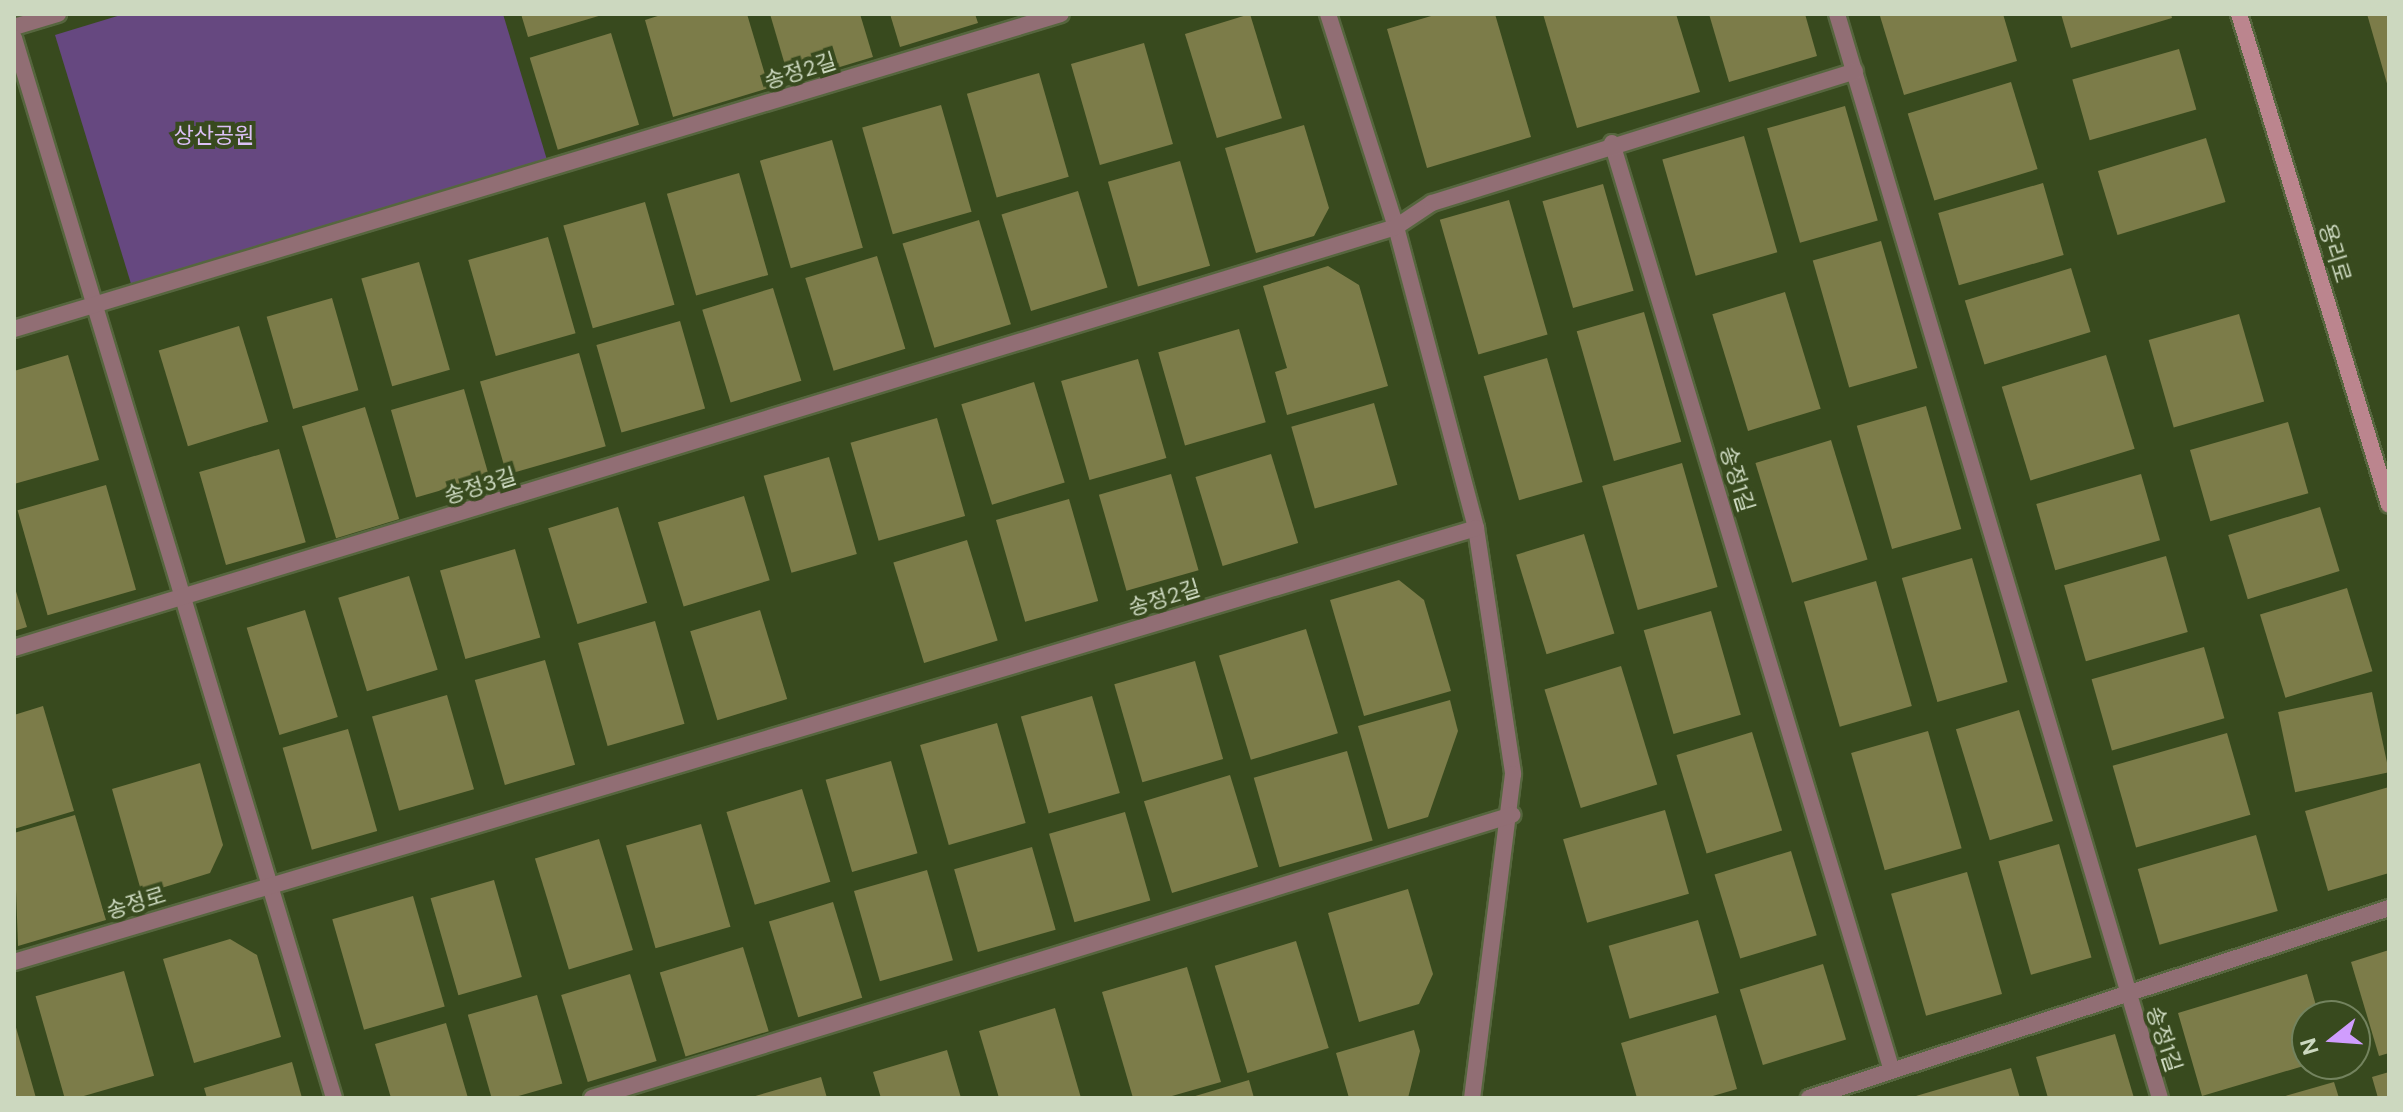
<!DOCTYPE html>
<html>
<head>
<meta charset="utf-8">
<style>
  body { margin:0 }
  #map { position:relative; width:2403px; height:1112px; overflow:hidden; background:#384a1e; font-family:"DM Sans","Noto Sans KR",sans-serif }
  div>[style] { position:absolute }
  .green>* { inset:0; background:#664880 }
  .building>* { inset:0; background:#7c7c49; transform-origin:0 0 }
  .roads { filter:drop-shadow(2px 0 #56663e) drop-shadow(-2px 0 #56663e) drop-shadow(0 2px #56663e) drop-shadow(0 -2px #56663e) }
  .street>* { height:16px; margin:-8px; padding:0 8px; transform-origin:8px; border-radius:8px; background:#916e74 }
  .secondary>* { height:16px; margin:-8px; padding:0 8px; transform-origin:8px; border-radius:8px; background:#bb858e }
  span { translate:-50% -50%; white-space:nowrap; text-align:center; line-height:1.15; -webkit-text-stroke:8px #384a1e; paint-order:stroke }
  .street-label { font-size:22px; color:#ccd8bf }
  .park-label { font-size:22px; color:#dbc0f5 }
  .frame { position:absolute; inset:0; border:16px solid #ccd8bf; pointer-events:none }
  .north { position:absolute; left:2291px; top:1000px; width:80px; height:80px; box-sizing:border-box; background:#384a1e; border:2px solid #73835e; border-radius:50%; rotate:253deg; font-size:22px; font-weight:700; line-height:32px; text-align:center; color:#ccd8bf }
  .north::after { content:''; display:block; margin:auto; width:28px; height:36px; background:#d09dfe; clip-path:polygon(50% 0,100% 100%,50% 72%,0 100%) }
</style>
</head>
<body>
<div id="map">
  <div class="green">
    <i style="clip-path:polygon(124px 14px,503px 14px,547px 160px,132px 287px,55px 35px)"></i>
  </div>
  <div class="building">
    <i style="clip-path:polygon(521px 14px,602px 14px,602px 15px,528px 37px)"></i>
    <i style="clip-path:polygon(664px 14px,747px 14px,769px 88px,673px 117px,645px 20px)"></i>
    <i style="clip-path:polygon(770px 14px,860px 14px,873px 57px,790px 82px)"></i>
    <i style="clip-path:polygon(890px 14px,975px 14px,978px 23px,900px 47px)"></i>
    <i style="left:1250px;top:14px;width:109px;height:68px;rotate:73deg"></i>
    <i style="clip-path:polygon(1438px 14px,1495px 14px,1531px 137px,1427px 168px,1387px 29px)"></i>
    <i style="clip-path:polygon(1543px 14px,1676px 14px,1700px 92px,1577px 128px)"></i>
    <i style="clip-path:polygon(1709px 14px,1805px 14px,1817px 56px,1729px 82px)"></i>
    <i style="clip-path:polygon(2003px 14px,2017px 61px,1904px 95px,1880px 16px)"></i>
    <i style="clip-path:polygon(2061px 14px,2171px 14px,2172px 18px,2071px 48px)"></i>
    <i style="clip-path:polygon(2367px 14px,2389px 14px,2389px 87px,2388px 87px)"></i>
    <i style="left:611px;top:33px;width:96px;height:85px;rotate:73deg"></i>
    <i style="left:1144px;top:43px;width:105px;height:76px;rotate:74deg"></i>
    <i style="left:2179px;top:49px;width:63px;height:111px;rotate:74deg"></i>
    <i style="left:1039px;top:73px;width:108px;height:75px;rotate:74deg"></i>
    <i style="left:2011px;top:82px;width:91px;height:108px;rotate:73deg"></i>
    <i style="left:941px;top:105px;width:111px;height:82px;rotate:74deg"></i>
    <i style="left:1845px;top:106px;width:119px;height:81px;rotate:74deg"></i>
    <i style="clip-path:polygon(1304px 125px,1329px 208px,1314px 236px,1256px 253px,1225px 148px)"></i>
    <i style="left:1744px;top:136px;width:121px;height:85px;rotate:74deg"></i>
    <i style="left:2206px;top:138px;width:67px;height:113px;rotate:73deg"></i>
    <i style="left:832px;top:140px;width:112px;height:75px;rotate:74deg"></i>
    <i style="left:1180px;top:161px;width:109px;height:75px;rotate:74deg"></i>
    <i style="left:739px;top:173px;width:106px;height:75px;rotate:74deg"></i>
    <i style="left:2043px;top:183px;width:75px;height:109px;rotate:74deg"></i>
    <i style="left:1603px;top:184px;width:111px;height:63px;rotate:74deg"></i>
    <i style="left:1078px;top:191px;width:101px;height:80px;rotate:73deg"></i>
    <i style="left:1509px;top:200px;width:140px;height:72px;rotate:74deg"></i>
    <i style="left:645px;top:202px;width:107px;height:85px;rotate:74deg"></i>
    <i style="left:979px;top:220px;width:109px;height:80px;rotate:73deg"></i>
    <i style="left:548px;top:237px;width:100px;height:83px;rotate:74deg"></i>
    <i style="left:1881px;top:241px;width:132px;height:71px;rotate:74deg"></i>
    <i style="left:877px;top:256px;width:97px;height:75px;rotate:73deg"></i>
    <i style="left:419px;top:262px;width:112px;height:60px;rotate:74deg"></i>
    <i style="clip-path:polygon(1328px 266px,1359px 285px,1388px 386px,1287px 415px,1275px 372px,1287px 368px,1263px 286px)"></i>
    <i style="left:2071px;top:268px;width:67px;height:111px;rotate:73deg"></i>
    <i style="left:773px;top:288px;width:97px;height:74px;rotate:73deg"></i>
    <i style="left:1785px;top:292px;width:122px;height:76px;rotate:73deg"></i>
    <i style="left:332px;top:298px;width:96px;height:68px;rotate:74deg"></i>
    <i style="left:1644px;top:312px;width:135px;height:70px;rotate:74deg"></i>
    <i style="left:2239px;top:314px;width:91px;height:94px;rotate:74deg"></i>
    <i style="left:680px;top:321px;width:91px;height:87px;rotate:74deg"></i>
    <i style="left:239px;top:326px;width:100px;height:84px;rotate:73deg"></i>
    <i style="left:1239px;top:329px;width:97px;height:84px;rotate:74deg"></i>
    <i style="left:579px;top:353px;width:97px;height:103px;rotate:74deg"></i>
    <i style="clip-path:polygon(68px 355px,99px 460px,14px 484px,14px 371px)"></i>
    <i style="left:2106px;top:355px;width:98px;height:109px;rotate:73deg"></i>
    <i style="left:1547px;top:358px;width:129px;height:66px;rotate:74deg"></i>
    <i style="left:1138px;top:359px;width:103px;height:80px;rotate:74deg"></i>
    <i style="left:1034px;top:382px;width:105px;height:76px;rotate:73deg"></i>
    <i style="left:464px;top:389px;width:91px;height:76px;rotate:74deg"></i>
    <i style="left:1374px;top:403px;width:85px;height:86px;rotate:74deg"></i>
    <i style="left:1926px;top:406px;width:128px;height:72px;rotate:74deg"></i>
    <i style="left:365px;top:407px;width:117px;height:66px;rotate:73deg"></i>
    <i style="left:937px;top:418px;width:102px;height:90px;rotate:74deg"></i>
    <i style="left:2288px;top:422px;width:74px;height:102px;rotate:74deg"></i>
    <i style="left:1831px;top:440px;width:125px;height:79px;rotate:73deg"></i>
    <i style="left:279px;top:449px;width:97px;height:83px;rotate:74deg"></i>
    <i style="left:1271px;top:454px;width:93px;height:79px;rotate:73deg"></i>
    <i style="left:829px;top:457px;width:101px;height:68px;rotate:74deg"></i>
    <i style="left:1682px;top:463px;width:129px;height:83px;rotate:74deg"></i>
    <i style="left:1171px;top:474px;width:100px;height:75px;rotate:74deg"></i>
    <i style="left:2141px;top:474px;width:69px;height:109px;rotate:74deg"></i>
    <i style="left:106px;top:485px;width:109px;height:92px;rotate:74deg"></i>
    <i style="left:744px;top:496px;width:88px;height:90px;rotate:73deg"></i>
    <i style="left:1069px;top:499px;width:106px;height:76px;rotate:74deg"></i>
    <i style="left:618px;top:507px;width:100px;height:73px;rotate:73deg"></i>
    <i style="left:2320px;top:507px;width:67px;height:96px;rotate:73deg"></i>
    <i style="left:1584px;top:534px;width:104px;height:71px;rotate:73deg"></i>
    <i style="left:967px;top:540px;width:105px;height:77px;rotate:73deg"></i>
    <i style="left:515px;top:549px;width:92px;height:78px;rotate:74deg"></i>
    <i style="left:2166px;top:556px;width:79px;height:106px;rotate:74deg"></i>
    <i style="left:1972px;top:558px;width:129px;height:73px;rotate:74deg"></i>
    <i style="left:409px;top:576px;width:98px;height:74px;rotate:73deg"></i>
    <i style="clip-path:polygon(1399px 580px,1424px 600px,1451px 691px,1364px 716px,1330px 600px)"></i>
    <i style="left:1876px;top:581px;width:130px;height:75px;rotate:74deg"></i>
    <i style="clip-path:polygon(14px 585px,27px 627px,14px 631px)"></i>
    <i style="left:2347px;top:588px;width:87px;height:91px;rotate:73deg"></i>
    <i style="left:305px;top:610px;width:112px;height:61px;rotate:73deg"></i>
    <i style="left:760px;top:610px;width:93px;height:73px;rotate:73deg"></i>
    <i style="left:1711px;top:611px;width:108px;height:70px;rotate:74deg"></i>
    <i style="left:655px;top:621px;width:107px;height:80px;rotate:74deg"></i>
    <i style="left:1306px;top:629px;width:109px;height:91px;rotate:73deg"></i>
    <i style="left:2204px;top:647px;width:74px;height:117px;rotate:74deg"></i>
    <i style="left:545px;top:660px;width:109px;height:73px;rotate:74deg"></i>
    <i style="left:1195px;top:661px;width:102px;height:84px;rotate:74deg"></i>
    <i style="left:1621px;top:666px;width:124px;height:80px;rotate:73deg"></i>
    <i style="left:2372px;top:692px;width:82px;height:96px;rotate:78deg"></i>
    <i style="left:447px;top:695px;width:98px;height:78px;rotate:74deg"></i>
    <i style="left:1092px;top:696px;width:101px;height:74px;rotate:74deg"></i>
    <i style="clip-path:polygon(1450px 700px,1458px 731px,1428px 817px,1388px 829px,1358px 726px)"></i>
    <i style="clip-path:polygon(43px 706px,74px 811px,14px 829px,14px 715px)"></i>
    <i style="left:2019px;top:710px;width:116px;height:66px;rotate:73deg"></i>
    <i style="left:997px;top:723px;width:104px;height:80px;rotate:74deg"></i>
    <i style="left:348px;top:729px;width:106px;height:68px;rotate:74deg"></i>
    <i style="left:1928px;top:731px;width:122px;height:80px;rotate:74deg"></i>
    <i style="left:1752px;top:732px;width:103px;height:79px;rotate:73deg"></i>
    <i style="left:2227px;top:733px;width:85px;height:119px;rotate:74deg"></i>
    <i style="left:1347px;top:751px;width:93px;height:97px;rotate:74deg"></i>
    <i style="left:891px;top:761px;width:96px;height:68px;rotate:74deg"></i>
    <i style="clip-path:polygon(200px 763px,223px 845px,210px 873px,142px 894px,112px 789px)"></i>
    <i style="left:1230px;top:775px;width:96px;height:90px;rotate:73deg"></i>
    <i style="clip-path:polygon(2389px 787px,2389px 873px,2328px 891px,2305px 811px)"></i>
    <i style="left:802px;top:789px;width:97px;height:79px;rotate:73deg"></i>
    <i style="left:1665px;top:810px;width:87px;height:106px;rotate:74deg"></i>
    <i style="left:1125px;top:812px;width:92px;height:79px;rotate:74deg"></i>
    <i style="clip-path:polygon(75px 815px,106px 920px,18px 946px,14px 833px)"></i>
    <i style="left:701px;top:824px;width:107px;height:78px;rotate:74deg"></i>
    <i style="left:2256px;top:835px;width:79px;height:123px;rotate:74deg"></i>
    <i style="left:599px;top:839px;width:116px;height:67px;rotate:73deg"></i>
    <i style="left:2059px;top:844px;width:118px;height:63px;rotate:74deg"></i>
    <i style="left:1032px;top:847px;width:86px;height:81px;rotate:74deg"></i>
    <i style="left:1791px;top:851px;width:88px;height:80px;rotate:73deg"></i>
    <i style="left:927px;top:870px;width:94px;height:76px;rotate:74deg"></i>
    <i style="left:1967px;top:872px;width:127px;height:79px;rotate:74deg"></i>
    <i style="left:494px;top:880px;width:101px;height:66px;rotate:74deg"></i>
    <i style="clip-path:polygon(1408px 889px,1433px 974px,1419px 1004px,1359px 1022px,1328px 913px)"></i>
    <i style="left:413px;top:896px;width:115px;height:84px;rotate:74deg"></i>
    <i style="left:833px;top:902px;width:100px;height:67px;rotate:73deg"></i>
    <i style="left:1698px;top:920px;width:76px;height:93px;rotate:74deg"></i>
    <i style="clip-path:polygon(230px 939px,257px 955px,281px 1037px,194px 1063px,163px 959px)"></i>
    <i style="left:1296px;top:941px;width:112px;height:85px;rotate:73deg"></i>
    <i style="left:743px;top:947px;width:88px;height:87px;rotate:73deg"></i>
    <i style="clip-path:polygon(2389px 950px,2389px 1053px,2379px 1056px,2351px 962px)"></i>
    <i style="left:1823px;top:964px;width:79px;height:87px;rotate:73deg"></i>
    <i style="clip-path:polygon(1187px 967px,1221px 1082px,1165px 1098px,1133px 1098px,1102px 992px)"></i>
    <i style="left:124px;top:971px;width:109px;height:92px;rotate:74deg"></i>
    <i style="left:630px;top:974px;width:91px;height:72px;rotate:73deg"></i>
    <i style="clip-path:polygon(2307px 974px,2319px 1016px,2307px 1016px,2307px 1065px,2202px 1096px,2178px 1013px)"></i>
    <i style="left:537px;top:995px;width:92px;height:72px;rotate:74deg"></i>
    <i style="clip-path:polygon(1055px 1008px,1081px 1098px,999px 1098px,979px 1031px)"></i>
    <i style="clip-path:polygon(1716px 1015px,1737px 1089px,1706px 1098px,1637px 1098px,1621px 1043px)"></i>
    <i style="clip-path:polygon(446px 1023px,468px 1098px,391px 1098px,375px 1044px)"></i>
    <i style="clip-path:polygon(15px 1024px,36px 1098px,14px 1098px)"></i>
    <i style="clip-path:polygon(1414px 1030px,1420px 1051px,1408px 1098px,1349px 1098px,1336px 1053px)"></i>
    <i style="clip-path:polygon(2115px 1034px,2134px 1098px,2048px 1098px,2036px 1057px)"></i>
    <i style="clip-path:polygon(947px 1050px,961px 1098px,881px 1098px,873px 1072px)"></i>
    <i style="clip-path:polygon(292px 1062px,302px 1098px,207px 1098px,204px 1088px)"></i>
    <i style="clip-path:polygon(2011px 1068px,2020px 1098px,1917px 1098px,1916px 1096px)"></i>
    <i style="clip-path:polygon(2389px 1072px,2389px 1098px,2378px 1098px,2372px 1077px)"></i>
    <i style="clip-path:polygon(821px 1077px,827px 1098px,752px 1098px,752px 1097px)"></i>
    <i style="clip-path:polygon(1249px 1080px,1254px 1098px,1192px 1098px,1192px 1097px)"></i>
    <i style="clip-path:polygon(2334px 1082px,2339px 1098px,2282px 1098px,2282px 1097px)"></i>
  </div>
  <div class="roads">
    <div class="street">
      <i style="left:1328px;top:14px;width:224px;rotate:72.3deg"></i>
      <i style="left:1396px;top:227px;width:311px;rotate:75.1deg"></i>
      <i style="left:1476px;top:528px;width:249px;rotate:81.4deg"></i>
      <i style="left:1513px;top:774px;width:327px;rotate:97.2deg"></i>
      <i style="left:1837px;top:14px;width:1131px;rotate:73.41deg"></i>
      <i style="left:14px;top:27px;width:46px;rotate:-16.5deg"></i>
      <i style="left:14px;top:38px;width:1107px;rotate:73.2deg"></i>
      <i style="left:1612px;top:143px;width:969px;rotate:73.21deg"></i>
      <i style="left:14px;top:329px;width:1093px;rotate:-16.74deg"></i>
      <i style="left:14px;top:648px;width:1445px;rotate:-16.94deg"></i>
      <i style="left:1396px;top:227px;width:43px;rotate:-33.7deg"></i>
      <i style="left:1432px;top:203px;width:443px;rotate:-17.3deg"></i>
      <i style="left:14px;top:962px;width:1525px;rotate:-16.53deg"></i>
      <i style="left:592px;top:1098px;width:963px;rotate:-17.1deg"></i>
      <i style="left:1809px;top:1098px;width:610px;rotate:-18.14deg"></i>
    </div>
    <div class="secondary">
      <i style="left:2239px;top:14px;width:513px;rotate:73.01deg"></i>
    </div>
  </div>
  <div class="street-label">
    <span style="left:800px;top:71px;rotate:-17deg">송정2길</span>
    <span style="left:2335px;top:253px;rotate:73deg">용리로</span>
    <span style="left:1737px;top:479px;rotate:73deg">송정1길</span>
    <span style="left:480px;top:486px;rotate:-17deg">송정3길</span>
    <span style="left:1164px;top:598px;rotate:-17deg">송정2길</span>
    <span style="left:136px;top:903px;rotate:-17deg">송정로</span>
    <span style="left:2164px;top:1039px;rotate:72deg">송정1길</span>
  </div>
  <div class="park-label">
    <span style="left:214px;top:136px">상산공원</span>
  </div>
  <div class="frame"></div>
  <div class="north">N</div>
</div>
</body>
</html>
